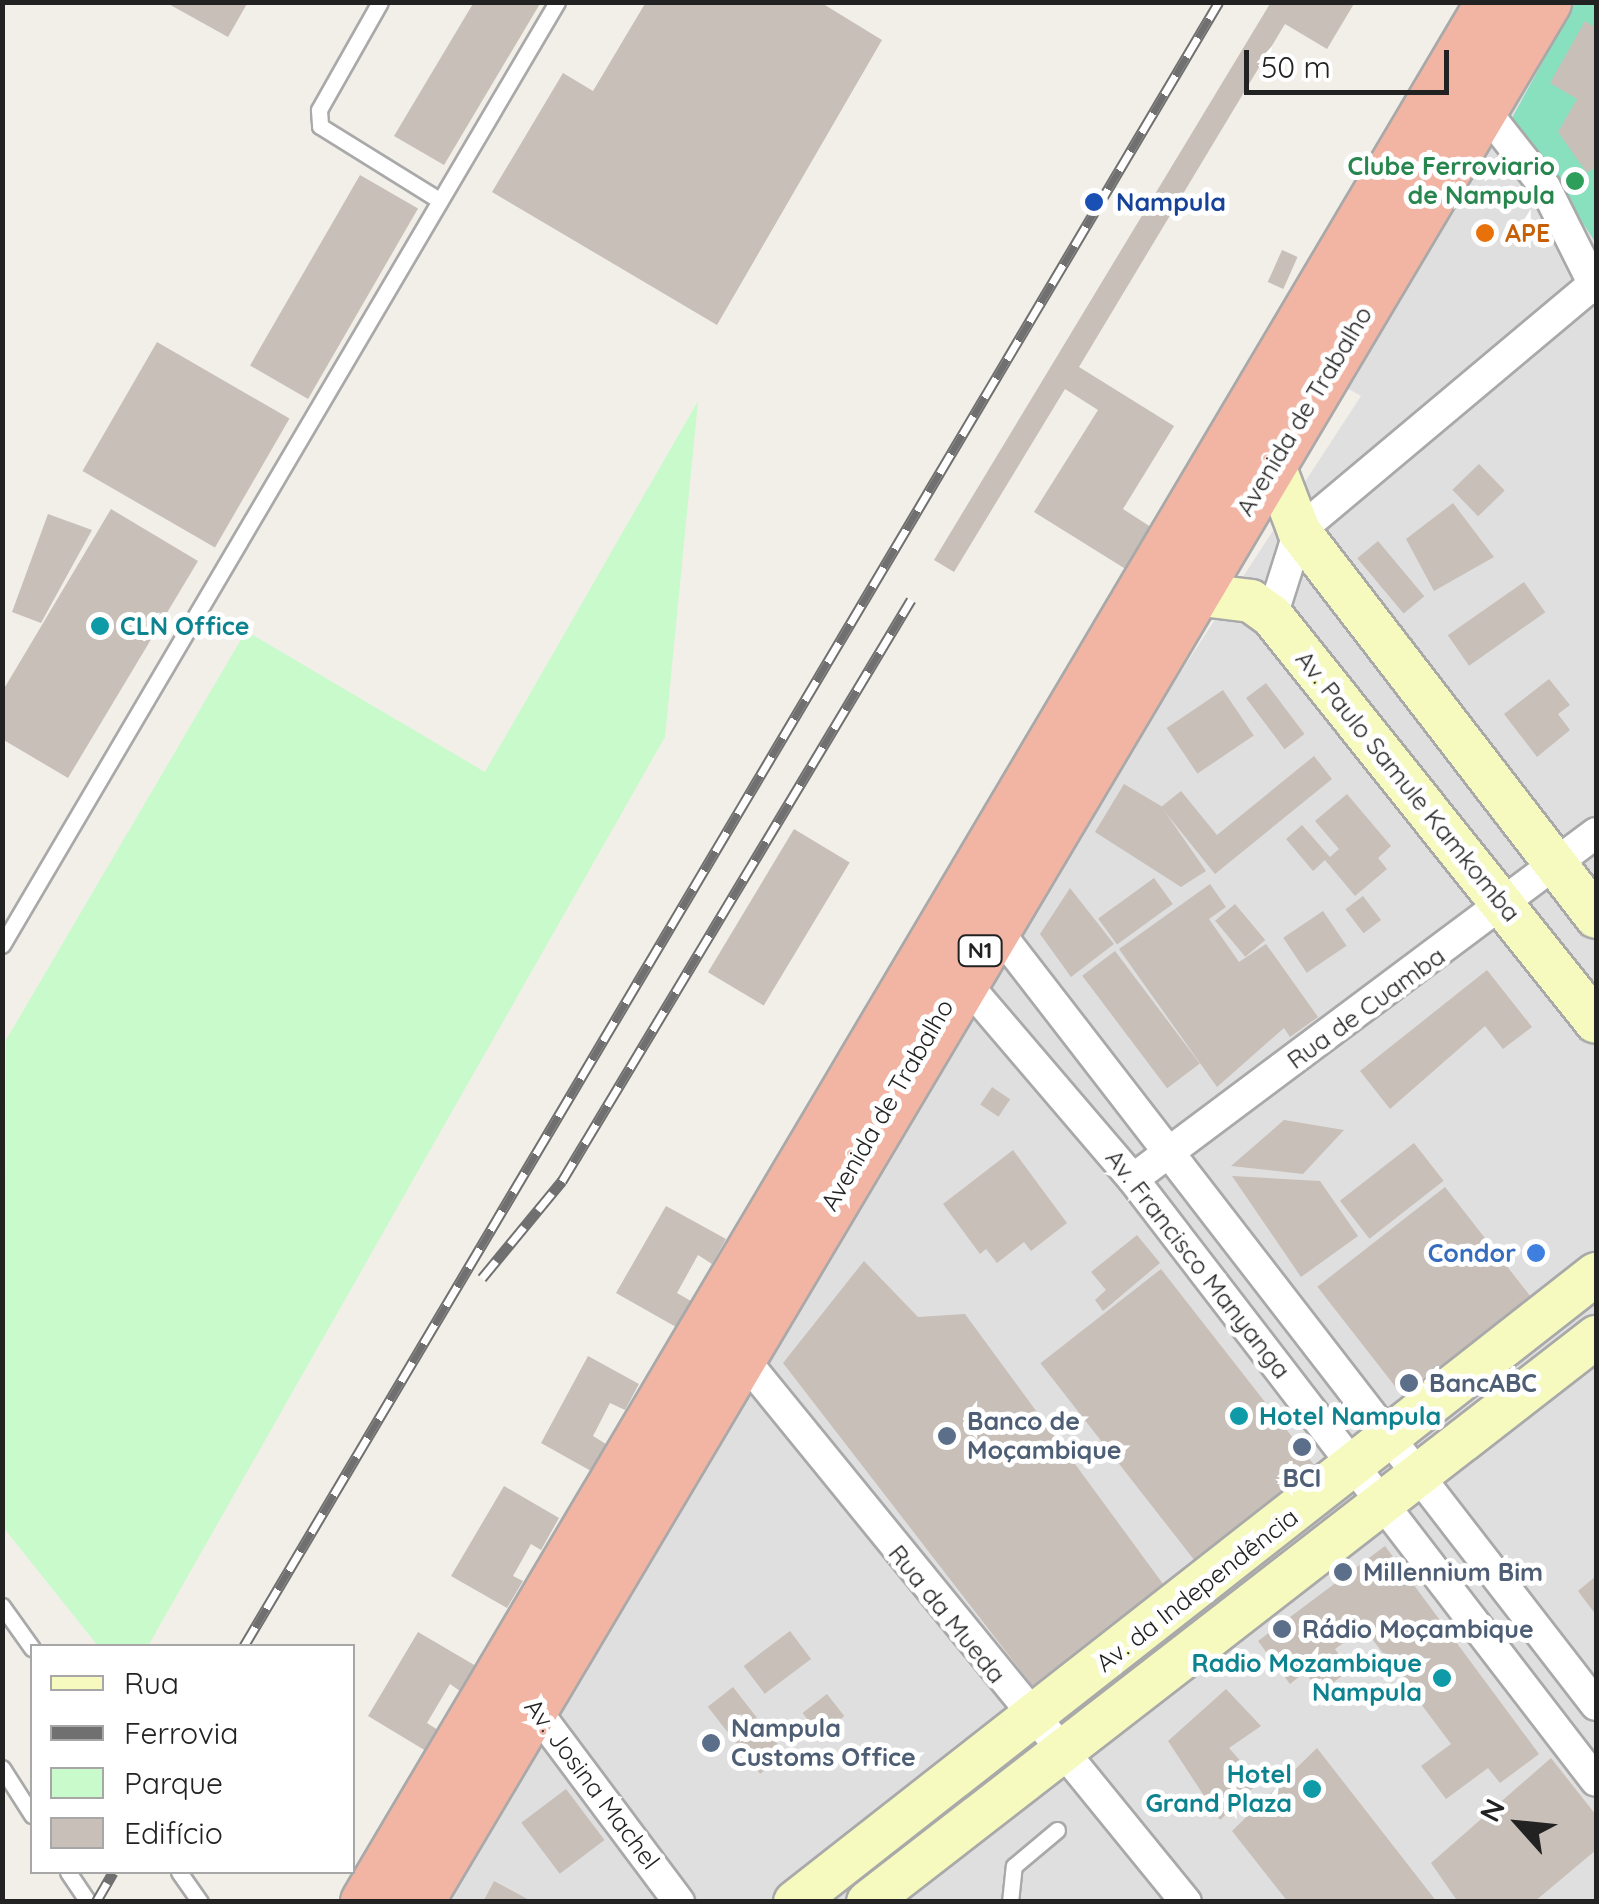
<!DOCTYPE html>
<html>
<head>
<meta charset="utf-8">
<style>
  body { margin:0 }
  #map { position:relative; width:1599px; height:1904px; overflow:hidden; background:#f2efe9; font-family:Quicksand,sans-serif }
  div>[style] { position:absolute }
  .residential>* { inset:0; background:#e0dfdf }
  .park>* { inset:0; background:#c8facc }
  .pitch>* { inset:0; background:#88e0be }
  .building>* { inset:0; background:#c7bfb8; transform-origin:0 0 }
  .roads { filter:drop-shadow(2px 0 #a9a9a9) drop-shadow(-2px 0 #a9a9a9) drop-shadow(0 2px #a9a9a9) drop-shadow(0 -2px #a9a9a9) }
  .service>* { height:15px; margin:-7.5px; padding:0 7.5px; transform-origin:7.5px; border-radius:7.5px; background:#fff }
  .minor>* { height:30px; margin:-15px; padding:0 15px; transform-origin:15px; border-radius:15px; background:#fff }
  .secondary>* { height:42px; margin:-21px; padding:0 21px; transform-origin:21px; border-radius:21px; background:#f7fabf }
  .trunk>* { height:50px; margin:-25px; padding:0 25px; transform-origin:25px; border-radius:25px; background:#f2b4a3 }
  .rail>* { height:11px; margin-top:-5.5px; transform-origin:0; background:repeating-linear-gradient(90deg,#fff 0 22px,#707070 0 44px); box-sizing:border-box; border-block:2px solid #707070 }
  .dots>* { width:28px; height:28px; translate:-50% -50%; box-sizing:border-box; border:5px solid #fff; border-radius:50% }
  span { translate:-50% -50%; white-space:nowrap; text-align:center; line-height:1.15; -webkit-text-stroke:10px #fff; paint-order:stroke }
  .shield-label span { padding:2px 8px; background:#fff; border:2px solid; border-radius:8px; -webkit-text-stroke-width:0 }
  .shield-label { font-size:22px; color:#222; font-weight:700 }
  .leisure-label { font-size:25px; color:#27864d; font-weight:700 }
  .right { translate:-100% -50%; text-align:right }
  .transit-label { font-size:25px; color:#164399; font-weight:700 }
  .left { translate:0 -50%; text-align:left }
  .food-label { font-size:25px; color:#c56008; font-weight:700 }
  .street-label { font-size:25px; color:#222 }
  .culture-label { font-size:25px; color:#0d838f; font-weight:700 }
  .shop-label { font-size:25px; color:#366cbe; font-weight:700 }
  .service-label { font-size:25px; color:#4e5e75; font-weight:700 }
  .frame { position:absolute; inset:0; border:5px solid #222; pointer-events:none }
  .legend { position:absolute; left:30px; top:1644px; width:325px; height:230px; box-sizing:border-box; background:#fff; border:2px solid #a7a7a7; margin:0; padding:12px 18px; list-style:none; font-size:30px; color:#222 }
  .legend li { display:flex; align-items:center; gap:20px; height:50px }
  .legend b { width:50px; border:2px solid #a7a7a7 }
  .north { position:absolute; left:1469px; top:1774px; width:100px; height:100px; -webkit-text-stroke:8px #fff; paint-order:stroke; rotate:297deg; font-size:28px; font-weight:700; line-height:40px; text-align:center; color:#222 }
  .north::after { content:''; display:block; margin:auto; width:35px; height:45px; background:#222; clip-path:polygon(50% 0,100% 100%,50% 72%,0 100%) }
  .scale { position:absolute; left:1244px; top:50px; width:205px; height:45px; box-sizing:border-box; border:5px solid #222; border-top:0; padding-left:12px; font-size:30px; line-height:35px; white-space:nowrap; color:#222; -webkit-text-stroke:8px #fff; paint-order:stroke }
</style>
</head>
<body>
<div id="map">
  <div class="residential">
    <i style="clip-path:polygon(1532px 3px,1596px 3px,1596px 1901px,449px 1902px,785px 1278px,1361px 396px,1311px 368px)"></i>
  </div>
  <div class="park">
    <i style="clip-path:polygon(698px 401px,665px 737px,148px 1646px,98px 1646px,3px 1527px,6px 1040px,246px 631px,485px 772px)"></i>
  </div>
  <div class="pitch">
    <i style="clip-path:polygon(1575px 3px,1596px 3px,1596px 243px,1512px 118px)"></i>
  </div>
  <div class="building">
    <i style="clip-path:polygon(165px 2px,248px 2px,228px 37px)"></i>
    <i style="clip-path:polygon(474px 2px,541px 2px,444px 165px,394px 136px)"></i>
    <i style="clip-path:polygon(646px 2px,820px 2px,882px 40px,717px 325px,492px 192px,563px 73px,593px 91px)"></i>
    <i style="clip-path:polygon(1271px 2px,1355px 2px,1327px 49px,1285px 24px,1079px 367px,1174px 426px,1123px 509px,1157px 531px,1132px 573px,1034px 512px,1098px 410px,1065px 389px,954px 572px,934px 560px)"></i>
    <i style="clip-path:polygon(1585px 21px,1596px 28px,1596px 166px,1587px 173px,1558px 132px,1577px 99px,1550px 83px)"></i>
    <i style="left:360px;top:175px;width:67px;height:220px;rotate:30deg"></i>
    <i style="left:1282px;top:250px;width:17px;height:35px;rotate:24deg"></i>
    <i style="left:157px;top:342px;width:153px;height:149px;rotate:30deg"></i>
    <i style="left:1479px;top:464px;width:37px;height:37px;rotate:46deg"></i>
    <i style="clip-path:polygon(1453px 503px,1494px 557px,1434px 591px,1406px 539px)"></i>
    <i style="clip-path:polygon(111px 509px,198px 561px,68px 778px,2px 739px,2px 692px)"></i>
    <i style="clip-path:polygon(48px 514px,92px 530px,41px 623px,12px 612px)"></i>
    <i style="left:1378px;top:541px;width:72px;height:27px;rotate:50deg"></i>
    <i style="left:1524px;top:582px;width:37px;height:93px;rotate:55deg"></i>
    <i style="clip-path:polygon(1549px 679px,1570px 705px,1558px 714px,1570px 730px,1537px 757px,1504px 714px)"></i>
    <i style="left:1266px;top:683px;width:64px;height:25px;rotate:53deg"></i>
    <i style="left:1223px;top:690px;width:55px;height:68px;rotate:56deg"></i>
    <i style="clip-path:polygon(1314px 756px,1332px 779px,1215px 874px,1161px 807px,1181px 791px,1217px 835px)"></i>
    <i style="clip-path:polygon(1124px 784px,1161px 806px,1206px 871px,1181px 887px,1095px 832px)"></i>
    <i style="clip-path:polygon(1347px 794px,1391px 846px,1378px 858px,1387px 869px,1355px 896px,1325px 860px,1313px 871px,1286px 839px,1302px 825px,1330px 857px,1339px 849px,1315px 821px)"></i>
    <i style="left:794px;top:829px;width:65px;height:167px;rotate:31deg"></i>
    <i style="left:1154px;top:878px;width:32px;height:69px;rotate:54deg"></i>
    <i style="clip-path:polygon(1210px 884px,1226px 907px,1209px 919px,1239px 962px,1266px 944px,1318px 1017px,1290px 1037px,1284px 1028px,1217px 1087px,1119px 949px)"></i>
    <i style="clip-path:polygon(1070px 888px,1114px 944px,1071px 977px,1040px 934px)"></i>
    <i style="left:1363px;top:896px;width:30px;height:22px;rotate:53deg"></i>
    <i style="left:1235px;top:904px;width:47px;height:26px;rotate:50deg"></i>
    <i style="left:1323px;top:911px;width:42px;height:48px;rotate:56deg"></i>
    <i style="left:1115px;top:951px;width:141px;height:41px;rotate:53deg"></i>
    <i style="clip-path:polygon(1487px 970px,1532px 1027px,1503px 1049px,1485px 1026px,1390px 1109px,1360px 1071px)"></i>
    <i style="left:992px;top:1087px;width:22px;height:21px;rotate:34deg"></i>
    <i style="clip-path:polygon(1284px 1120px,1344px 1130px,1303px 1174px,1231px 1166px)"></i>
    <i style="left:1414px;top:1143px;width:48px;height:94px;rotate:52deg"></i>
    <i style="clip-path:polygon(1013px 1150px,1067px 1223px,1031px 1251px,1024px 1242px,997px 1263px,986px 1249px,980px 1254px,943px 1204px)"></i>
    <i style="clip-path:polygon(1232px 1176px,1320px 1181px,1358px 1236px,1301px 1277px)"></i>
    <i style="left:1445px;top:1187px;width:142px;height:162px;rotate:52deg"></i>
    <i style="clip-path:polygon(666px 1206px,726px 1239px,712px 1264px,698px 1255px,677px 1293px,691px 1301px,676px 1327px,616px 1293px)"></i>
    <i style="clip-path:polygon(1137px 1235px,1160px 1263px,1103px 1311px,1095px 1300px,1106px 1290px,1091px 1272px)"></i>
    <i style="clip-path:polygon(864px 1261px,918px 1317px,965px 1314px,1166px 1588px,1034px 1688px,783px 1363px)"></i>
    <i style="left:1161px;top:1269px;width:252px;height:153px;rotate:52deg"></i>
    <i style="clip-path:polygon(588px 1356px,639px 1384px,625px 1410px,610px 1403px,593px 1436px,606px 1444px,591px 1471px,541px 1443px)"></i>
    <i style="clip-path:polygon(504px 1486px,559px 1518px,541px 1550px,531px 1544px,513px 1576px,523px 1581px,507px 1608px,451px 1576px)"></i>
    <i style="clip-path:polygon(1385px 1546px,1539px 1754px,1500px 1783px,1488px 1768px,1446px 1799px,1421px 1766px,1451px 1744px,1364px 1628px,1335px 1649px,1350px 1670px,1320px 1692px,1305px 1672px,1290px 1684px,1258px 1641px)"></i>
    <i style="clip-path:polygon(1596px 1576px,1596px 1615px,1578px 1591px)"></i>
    <i style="left:790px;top:1631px;width:35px;height:58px;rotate:53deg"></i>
    <i style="clip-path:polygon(418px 1632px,476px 1666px,460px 1691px,450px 1684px,427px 1723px,438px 1730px,426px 1751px,368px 1716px)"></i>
    <i style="left:733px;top:1687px;width:85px;height:32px;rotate:52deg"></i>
    <i style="clip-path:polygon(1226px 1689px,1261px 1726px,1229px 1748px,1259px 1782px,1220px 1820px,1168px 1741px)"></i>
    <i style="left:827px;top:1694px;width:28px;height:31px;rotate:52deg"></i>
    <i style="clip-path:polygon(1317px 1748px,1437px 1902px,1288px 1902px,1232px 1831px)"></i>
    <i style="clip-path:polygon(1551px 1758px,1596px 1815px,1596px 1850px,1534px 1902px,1458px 1902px,1431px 1863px)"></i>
    <i style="left:566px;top:1789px;width:64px;height:56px;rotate:53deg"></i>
    <i style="clip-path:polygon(494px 1881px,533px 1902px,483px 1902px)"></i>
  </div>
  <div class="roads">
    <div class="service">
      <i style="left:380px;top:2px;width:124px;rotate:119.5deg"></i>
      <i style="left:319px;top:110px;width:16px;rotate:86deg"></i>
      <i style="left:320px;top:126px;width:140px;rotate:31.9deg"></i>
      <i style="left:2px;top:945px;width:1094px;rotate:-59.52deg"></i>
      <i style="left:2px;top:1606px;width:52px;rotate:54.5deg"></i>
      <i style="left:2px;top:1768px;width:56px;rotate:57.4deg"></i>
      <i style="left:68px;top:1872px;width:36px;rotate:56deg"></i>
      <i style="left:179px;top:1872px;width:37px;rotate:55deg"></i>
      <i style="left:1010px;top:1902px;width:36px;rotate:-84deg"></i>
      <i style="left:1014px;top:1866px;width:56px;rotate:-39.9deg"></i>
    </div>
    <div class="minor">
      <i style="left:1486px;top:112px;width:95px;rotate:51.8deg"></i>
      <i style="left:1545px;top:187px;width:114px;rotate:63.4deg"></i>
      <i style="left:1272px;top:616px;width:89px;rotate:-72.4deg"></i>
      <i style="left:1299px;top:531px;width:384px;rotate:-40deg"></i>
      <i style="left:989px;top:920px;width:992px;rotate:52.29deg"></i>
      <i style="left:956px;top:972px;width:272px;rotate:49.5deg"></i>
      <i style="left:1133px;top:1179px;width:759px;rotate:52.44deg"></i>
      <i style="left:1133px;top:1179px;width:578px;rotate:-36.77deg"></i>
      <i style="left:733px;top:1346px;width:717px;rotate:50.83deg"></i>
      <i style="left:525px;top:1696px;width:257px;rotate:53.2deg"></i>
    </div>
    <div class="secondary">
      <i style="left:1273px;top:463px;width:73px;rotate:69.1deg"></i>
      <i style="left:1299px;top:531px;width:487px;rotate:52.4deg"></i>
      <i style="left:1194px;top:594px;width:57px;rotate:7deg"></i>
      <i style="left:1251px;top:601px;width:26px;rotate:36deg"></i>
      <i style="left:1272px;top:616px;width:519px;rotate:51.41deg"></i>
      <i style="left:795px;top:1902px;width:1018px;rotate:-38.1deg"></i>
      <i style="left:868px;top:1902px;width:922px;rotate:-37.81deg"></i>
    </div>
    <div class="trunk">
      <i style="left:366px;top:1902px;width:2209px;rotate:-59.35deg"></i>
      <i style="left:418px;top:1902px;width:2210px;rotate:-59.3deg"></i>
    </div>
  </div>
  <div class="rail">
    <i style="left:482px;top:1278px;width:126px;rotate:-50.5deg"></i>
    <i style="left:562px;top:1181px;width:678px;rotate:-59.01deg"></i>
    <i style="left:244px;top:1646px;width:1911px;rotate:-59.33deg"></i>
    <i style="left:96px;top:1902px;width:34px;rotate:-60deg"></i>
  </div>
  <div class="dots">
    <i style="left:1575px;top:181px;background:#2e9e5b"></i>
    <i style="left:1094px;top:202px;background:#1a4fb4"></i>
    <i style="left:1485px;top:233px;background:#e8710a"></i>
    <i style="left:100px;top:626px;background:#0f9aa8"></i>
    <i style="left:1536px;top:1253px;background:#3f7fe0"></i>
    <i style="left:1409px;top:1383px;background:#5c6f8a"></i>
    <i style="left:1239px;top:1416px;background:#0f9aa8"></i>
    <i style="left:947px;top:1436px;background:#5c6f8a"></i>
    <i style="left:1302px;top:1447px;background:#5c6f8a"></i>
    <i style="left:1343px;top:1572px;background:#5c6f8a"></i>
    <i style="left:1282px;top:1629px;background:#5c6f8a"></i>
    <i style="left:1442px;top:1678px;background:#0f9aa8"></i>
    <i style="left:711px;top:1743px;background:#5c6f8a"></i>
    <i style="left:1312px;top:1789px;background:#0f9aa8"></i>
  </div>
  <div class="shield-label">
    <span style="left:980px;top:951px">N1</span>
  </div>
  <div class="leisure-label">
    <span class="right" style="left:1555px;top:181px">Clube Ferroviario<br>de Nampula</span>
  </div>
  <div class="transit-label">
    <span class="left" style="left:1116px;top:202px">Nampula</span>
  </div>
  <div class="food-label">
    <span class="left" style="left:1505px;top:233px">APE</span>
  </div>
  <div class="street-label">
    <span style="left:1304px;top:411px;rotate:-59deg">Avenida de Trabalho</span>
    <span style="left:1408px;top:786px;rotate:51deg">Av. Paulo Samule Kamkomba</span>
    <span style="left:1366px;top:1008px;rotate:-36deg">Rua de Cuamba</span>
    <span style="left:887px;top:1105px;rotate:-60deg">Avenida de Trabalho</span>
    <span style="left:1198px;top:1264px;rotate:52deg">Av. Francisco Manyanga</span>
    <span style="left:1197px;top:1590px;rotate:-38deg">Av. da Independência</span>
    <span style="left:947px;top:1614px;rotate:51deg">Rua da Mueda</span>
    <span style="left:592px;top:1784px;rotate:53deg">Av. Josina Machel</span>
  </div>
  <div class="culture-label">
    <span class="left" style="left:120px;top:626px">CLN Office</span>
    <span class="left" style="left:1259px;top:1416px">Hotel Nampula</span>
    <span class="right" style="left:1422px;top:1678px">Radio Mozambique<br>Nampula</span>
    <span class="right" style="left:1292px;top:1789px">Hotel<br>Grand Plaza</span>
  </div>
  <div class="shop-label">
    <span class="right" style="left:1516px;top:1253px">Condor</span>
  </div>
  <div class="service-label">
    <span class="left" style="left:1429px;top:1383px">BancABC</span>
    <span class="left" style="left:967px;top:1436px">Banco de<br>Moçambique</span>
    <span style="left:1302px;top:1478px">BCI</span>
    <span class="left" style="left:1363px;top:1572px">Millennium Bim</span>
    <span class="left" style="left:1302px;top:1629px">Rádio Moçambique</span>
    <span class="left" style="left:731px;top:1743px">Nampula<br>Customs Office</span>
  </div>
  <div class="frame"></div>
  <ul class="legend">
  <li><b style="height:12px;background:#f7fabf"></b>Rua</li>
  <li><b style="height:12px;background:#707070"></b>Ferrovia</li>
  <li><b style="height:28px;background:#c8facc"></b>Parque</li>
  <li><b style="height:28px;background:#c7bfb8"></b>Edifício</li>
  </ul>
  <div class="north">N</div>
  <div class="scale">50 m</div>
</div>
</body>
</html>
